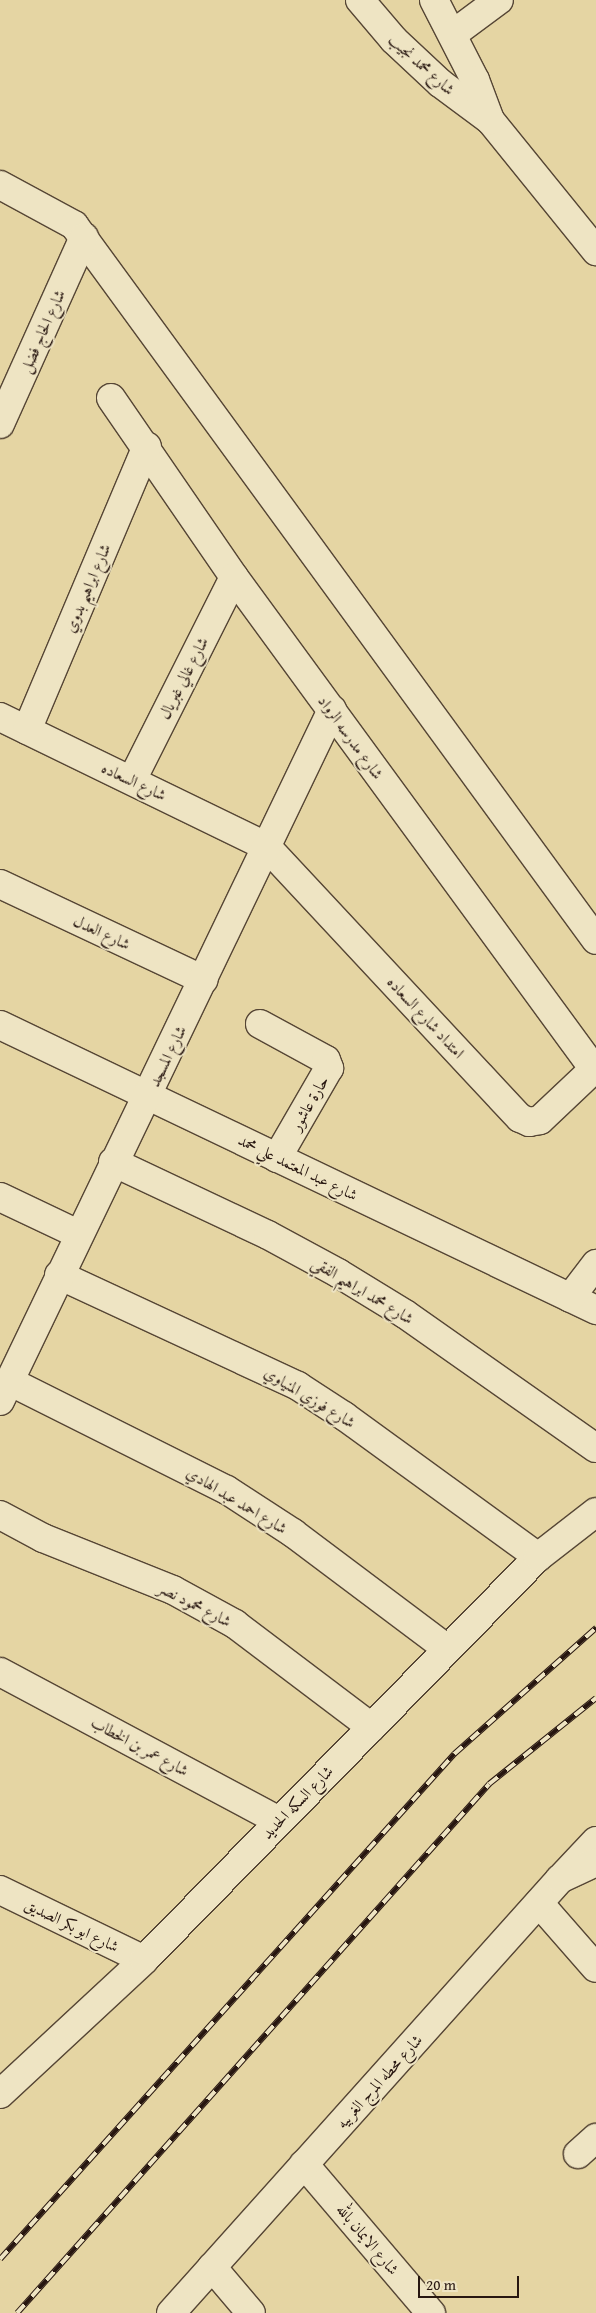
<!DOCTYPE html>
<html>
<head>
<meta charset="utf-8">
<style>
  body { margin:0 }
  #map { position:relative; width:596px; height:2313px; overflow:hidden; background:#e5d5a3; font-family:"Gentium Book Plus",Amiri,serif }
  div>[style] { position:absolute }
  .roads { filter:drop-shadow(1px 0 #564635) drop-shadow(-1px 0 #564635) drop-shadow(0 1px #564635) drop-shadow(0 -1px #564635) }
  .minor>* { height:28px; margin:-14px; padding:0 14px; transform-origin:14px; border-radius:14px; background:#eee4c3 }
  .secondary>* { height:28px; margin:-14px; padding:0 14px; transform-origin:14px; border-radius:14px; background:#eee4c3 }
  .rail>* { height:5.5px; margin-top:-2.75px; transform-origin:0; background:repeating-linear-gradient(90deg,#eee4c3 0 11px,#271610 0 22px); box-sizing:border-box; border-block:1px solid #271610 }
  span { translate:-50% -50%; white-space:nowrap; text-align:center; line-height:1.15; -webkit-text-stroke:4px #eee4c3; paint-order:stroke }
  .street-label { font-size:16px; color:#271610 }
  .scale { position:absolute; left:418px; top:2276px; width:101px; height:22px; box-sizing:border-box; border:2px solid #271610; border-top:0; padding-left:6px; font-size:15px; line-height:18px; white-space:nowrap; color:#271610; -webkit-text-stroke:4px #eee4c3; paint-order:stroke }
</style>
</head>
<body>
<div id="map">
  <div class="roads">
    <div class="minor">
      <i style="left:360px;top:0;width:52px;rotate:49.6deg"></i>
      <i style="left:394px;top:40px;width:63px;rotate:43.1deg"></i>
      <i style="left:440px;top:83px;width:62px;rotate:36.5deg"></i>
      <i style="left:490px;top:120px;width:169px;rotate:51deg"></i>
      <i style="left:434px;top:0;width:90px;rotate:62.9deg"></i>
      <i style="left:475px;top:80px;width:43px;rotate:69.4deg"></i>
      <i style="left:453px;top:34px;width:57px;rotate:-36.5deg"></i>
      <i style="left:0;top:185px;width:84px;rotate:28.4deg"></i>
      <i style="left:74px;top:225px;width:885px;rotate:53.87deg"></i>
      <i style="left:111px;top:398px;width:217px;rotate:55.5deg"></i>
      <i style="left:234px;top:577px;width:613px;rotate:53.82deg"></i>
      <i style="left:0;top:424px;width:205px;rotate:-65.8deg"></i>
      <i style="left:0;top:717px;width:296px;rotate:25.9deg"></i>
      <i style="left:266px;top:846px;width:372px;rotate:47deg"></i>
      <i style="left:520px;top:1118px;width:10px;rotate:24deg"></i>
      <i style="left:529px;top:1122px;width:11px;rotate:-10deg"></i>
      <i style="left:540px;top:1120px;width:74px;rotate:-43.4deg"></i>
      <i style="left:27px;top:730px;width:308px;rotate:-67.1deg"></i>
      <i style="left:132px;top:780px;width:227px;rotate:-63.3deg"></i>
      <i style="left:0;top:884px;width:225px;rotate:25.2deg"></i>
      <i style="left:260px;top:1024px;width:75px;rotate:28.6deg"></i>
      <i style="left:326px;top:1060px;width:9px;rotate:69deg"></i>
      <i style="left:329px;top:1068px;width:104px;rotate:120deg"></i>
      <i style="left:0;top:1025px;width:661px;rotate:25.56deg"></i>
      <i style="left:113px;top:1162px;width:171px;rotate:25.2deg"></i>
      <i style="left:268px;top:1235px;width:80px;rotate:28.5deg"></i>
      <i style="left:338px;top:1273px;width:79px;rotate:31.5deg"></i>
      <i style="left:405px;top:1314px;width:233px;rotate:35.1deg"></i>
      <i style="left:0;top:1197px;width:86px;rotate:25.4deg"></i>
      <i style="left:59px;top:1275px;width:264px;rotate:24.9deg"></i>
      <i style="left:298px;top:1386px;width:55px;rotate:33.1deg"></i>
      <i style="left:344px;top:1416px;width:240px;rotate:36deg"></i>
      <i style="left:570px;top:1298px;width:43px;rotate:-52.6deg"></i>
      <i style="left:9px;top:1381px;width:244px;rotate:26.6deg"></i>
      <i style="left:227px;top:1490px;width:79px;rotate:33.1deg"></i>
      <i style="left:293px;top:1533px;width:191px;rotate:36.9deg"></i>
      <i style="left:0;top:1401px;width:767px;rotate:-64.34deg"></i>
      <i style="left:0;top:1515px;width:49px;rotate:28.1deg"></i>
      <i style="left:43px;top:1538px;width:140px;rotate:21.8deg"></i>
      <i style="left:173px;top:1590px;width:71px;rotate:28.7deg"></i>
      <i style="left:235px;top:1624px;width:171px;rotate:37.1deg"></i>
      <i style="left:0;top:1672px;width:316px;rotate:28.1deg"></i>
      <i style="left:561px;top:1878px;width:51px;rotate:-46.6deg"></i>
      <i style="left:0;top:1890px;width:160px;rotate:25.9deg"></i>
      <i style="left:539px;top:1903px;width:86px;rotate:48.8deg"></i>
      <i style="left:0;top:2094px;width:197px;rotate:-42.9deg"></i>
      <i style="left:144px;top:1960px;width:564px;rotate:-45.65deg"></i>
      <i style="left:538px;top:1557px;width:73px;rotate:-37.8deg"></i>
      <i style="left:578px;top:2154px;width:24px;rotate:-42deg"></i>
      <i style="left:304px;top:2164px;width:196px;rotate:49.6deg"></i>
      <i style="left:212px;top:2267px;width:60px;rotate:49.7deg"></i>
    </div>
    <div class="secondary">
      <i style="left:171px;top:2313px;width:583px;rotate:-48.13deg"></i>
      <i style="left:560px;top:1879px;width:40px;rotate:-25deg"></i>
    </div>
  </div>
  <div class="rail">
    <i style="left:0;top:2259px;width:679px;rotate:-48.04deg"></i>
    <i style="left:454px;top:1754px;width:190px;rotate:-41.6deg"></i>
    <i style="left:17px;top:2313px;width:709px;rotate:-48.26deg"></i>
    <i style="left:489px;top:1784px;width:137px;rotate:-38.8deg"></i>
  </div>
  <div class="street-label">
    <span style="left:422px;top:64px;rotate:42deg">شارع محمد نجيب</span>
    <span style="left:42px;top:331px;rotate:-66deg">شارع الحاج فضل</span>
    <span style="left:87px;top:588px;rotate:-67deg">شارع ابراهيم بدوي</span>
    <span style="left:183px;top:678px;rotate:-63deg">شارع غالي غبريال</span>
    <span style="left:351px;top:737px;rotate:54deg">شارع مدرسه الرواد</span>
    <span style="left:134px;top:781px;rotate:25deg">شارع السعاده</span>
    <span style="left:102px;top:932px;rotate:25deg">شارع العدل</span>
    <span style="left:426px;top:1017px;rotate:47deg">امتداد شارع السعاده</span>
    <span style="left:167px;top:1056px;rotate:-64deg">شارع المسجد</span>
    <span style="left:309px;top:1103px;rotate:-60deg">حارة عاشور</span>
    <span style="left:298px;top:1167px;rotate:26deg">شارع عبد المعتمد علي محمد</span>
    <span style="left:363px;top:1290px;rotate:31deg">شارع محمد ابراهيم الفقي</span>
    <span style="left:310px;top:1397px;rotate:31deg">شارع فوزي المنياوي</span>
    <span style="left:237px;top:1500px;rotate:31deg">شارع احمد عبد الهادي</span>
    <span style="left:195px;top:1604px;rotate:27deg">شارع محمود نصر</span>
    <span style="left:140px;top:1746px;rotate:28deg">شارع عمر بن الخطاب</span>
    <span style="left:297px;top:1802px;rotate:-46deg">شارع السكه الحديد</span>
    <span style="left:72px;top:1925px;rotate:26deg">شارع ابو بكر الصديق</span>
    <span style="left:379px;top:2081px;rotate:-48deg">شارع محطه المرج الغربيه</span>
    <span style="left:368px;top:2239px;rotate:50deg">شارع الايمان بالله</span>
  </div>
  <div class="scale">20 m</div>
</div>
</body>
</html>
